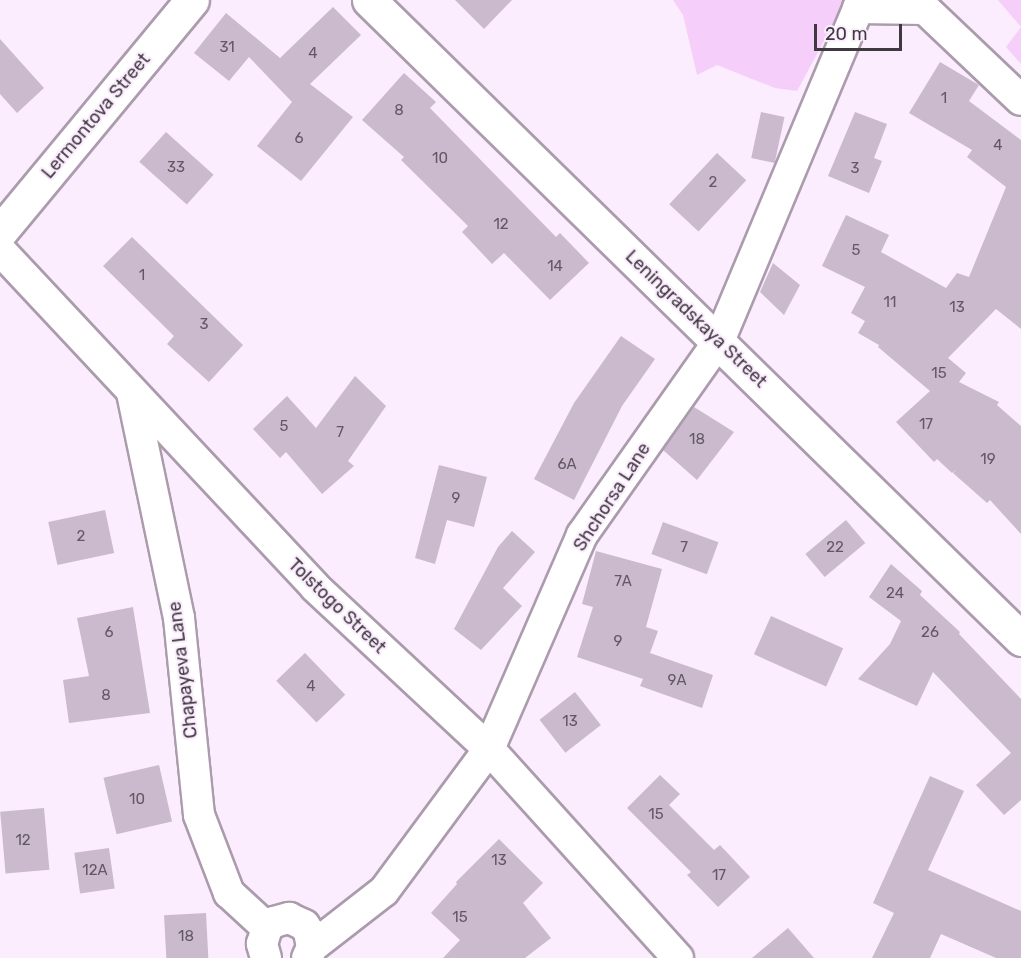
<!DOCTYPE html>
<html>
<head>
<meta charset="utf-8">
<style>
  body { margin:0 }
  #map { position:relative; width:1021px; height:958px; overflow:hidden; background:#fbedfd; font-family:Rubik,sans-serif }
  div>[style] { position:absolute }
  .green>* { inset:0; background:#f6cefa }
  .building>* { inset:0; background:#cbbacd; transform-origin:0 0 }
  .roads { filter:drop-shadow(2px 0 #ab9bad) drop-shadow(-2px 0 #ab9bad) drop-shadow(0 2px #ab9bad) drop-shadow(0 -2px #ab9bad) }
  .minor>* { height:30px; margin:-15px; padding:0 15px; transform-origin:15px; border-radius:15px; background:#fff }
  .tertiary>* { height:33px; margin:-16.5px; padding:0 16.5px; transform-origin:16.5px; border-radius:16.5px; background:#fff }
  span { translate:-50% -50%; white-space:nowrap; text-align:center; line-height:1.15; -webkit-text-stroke:4.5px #fbedfd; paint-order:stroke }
  .number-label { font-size:15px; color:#625863 }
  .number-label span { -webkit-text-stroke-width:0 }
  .street-label { font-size:18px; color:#3f3840 }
  .scale { position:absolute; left:814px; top:24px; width:88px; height:27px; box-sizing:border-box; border:3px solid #3f3840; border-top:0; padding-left:8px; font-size:18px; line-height:21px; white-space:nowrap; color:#3f3840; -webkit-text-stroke:4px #fbedfd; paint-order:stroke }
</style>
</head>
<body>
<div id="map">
  <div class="green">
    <i style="clip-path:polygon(673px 0,849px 0,845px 2px,797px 91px,775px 88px,717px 65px,697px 75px,683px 15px)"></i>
    <i style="clip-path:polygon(998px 0,1021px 0,1021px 64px,1006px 47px,1021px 27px)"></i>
  </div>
  <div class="building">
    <i style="clip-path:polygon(455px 0,512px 0,484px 29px)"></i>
    <i style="clip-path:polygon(333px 7px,361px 35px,310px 84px,353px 117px,301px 181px,257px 146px,292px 102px,249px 57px,229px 81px,194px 53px,226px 13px,280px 58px)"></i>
    <i style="clip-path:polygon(0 39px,44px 88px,17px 113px,0 94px)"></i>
    <i style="clip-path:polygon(940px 62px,979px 85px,969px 101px,1021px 140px,1021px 329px,996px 309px,948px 358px,966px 373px,959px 382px,999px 402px,997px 405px,1021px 426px,1021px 534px,990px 500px,987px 503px,953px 473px,956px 470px,952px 473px,937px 459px,934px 462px,896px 422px,930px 391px,878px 347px,879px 345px,858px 333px,865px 321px,851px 313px,865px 287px,822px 266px,846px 215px,889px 235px,881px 252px,946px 288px,957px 273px,969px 277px,1006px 187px,967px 157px,972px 150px,909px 113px)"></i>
    <i style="clip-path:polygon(404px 73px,436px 102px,430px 108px,556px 237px,560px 233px,589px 263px,550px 300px,504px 253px,492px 264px,462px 232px,468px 226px,401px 160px,404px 157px,362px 120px)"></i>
    <i style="left:761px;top:112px;width:24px;height:47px;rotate:12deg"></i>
    <i style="clip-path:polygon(855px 112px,887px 124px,874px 158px,882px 161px,869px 193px,828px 176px)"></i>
    <i style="left:166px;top:132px;width:64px;height:40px;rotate:42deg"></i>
    <i style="left:717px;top:153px;width:40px;height:70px;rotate:43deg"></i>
    <i style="clip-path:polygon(132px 237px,243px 345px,209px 382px,167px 344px,174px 336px,103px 266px)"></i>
    <i style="clip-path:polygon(773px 263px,800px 285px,784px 315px,760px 292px)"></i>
    <i style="clip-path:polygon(621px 336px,655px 359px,622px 406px,574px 500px,534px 479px,574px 403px)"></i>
    <i style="clip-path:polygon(355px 376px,386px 406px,348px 461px,354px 466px,322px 494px,286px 452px,280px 458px,253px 429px,287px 396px,316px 428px)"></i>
    <i style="clip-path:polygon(694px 407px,734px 432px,697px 480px,663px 450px)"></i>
    <i style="clip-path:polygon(439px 465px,487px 477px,474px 527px,447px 520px,435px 564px,415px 558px)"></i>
    <i style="left:105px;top:510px;width:44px;height:58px;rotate:78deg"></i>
    <i style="left:846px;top:520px;width:30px;height:53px;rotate:50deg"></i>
    <i style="left:663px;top:522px;width:59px;height:34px;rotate:20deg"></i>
    <i style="clip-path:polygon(512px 531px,535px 552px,503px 588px,522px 606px,481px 650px,454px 629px,498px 547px)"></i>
    <i style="clip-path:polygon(596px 551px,662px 569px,646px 627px,658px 631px,650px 653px,713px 675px,702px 708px,640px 686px,643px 679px,577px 657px,593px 607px,582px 604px)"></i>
    <i style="clip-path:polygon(891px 564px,922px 591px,920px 595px,960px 632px,959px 634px,1021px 699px,1021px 800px,1004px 815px,976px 785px,1011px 753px,933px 672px,917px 706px,858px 679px,890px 644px,901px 621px,869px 597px)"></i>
    <i style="clip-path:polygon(133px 607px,150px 713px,69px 723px,63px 680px,89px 676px,77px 618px)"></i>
    <i style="left:771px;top:616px;width:79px;height:42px;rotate:24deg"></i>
    <i style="left:305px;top:653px;width:58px;height:40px;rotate:46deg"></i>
    <i style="left:575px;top:692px;width:42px;height:45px;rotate:52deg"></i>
    <i style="left:159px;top:765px;width:58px;height:57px;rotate:77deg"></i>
    <i style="clip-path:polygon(660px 775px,680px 794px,669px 805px,714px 850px,720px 845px,750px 877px,718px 907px,687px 875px,691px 872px,627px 808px)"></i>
    <i style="clip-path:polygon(930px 776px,964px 791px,928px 870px,1021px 911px,1021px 958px,996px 958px,941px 934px,930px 958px,872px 958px,894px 913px,873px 903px)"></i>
    <i style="left:44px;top:808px;width:62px;height:44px;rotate:85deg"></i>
    <i style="clip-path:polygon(499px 839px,543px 883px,523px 903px,551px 938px,525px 958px,443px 958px,460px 940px,431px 913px,457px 884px,456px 882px)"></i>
    <i style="left:109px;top:848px;width:41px;height:35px;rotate:82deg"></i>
    <i style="left:206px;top:913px;width:45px;height:42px;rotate:87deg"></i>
    <i style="clip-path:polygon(788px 928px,814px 958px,752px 958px)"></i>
  </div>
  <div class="roads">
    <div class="minor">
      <i style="left:0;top:250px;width:461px;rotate:46.9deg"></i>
      <i style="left:315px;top:587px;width:238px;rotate:43deg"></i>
      <i style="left:489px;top:749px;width:282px;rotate:47.9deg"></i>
      <i style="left:132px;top:393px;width:230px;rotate:78.2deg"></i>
      <i style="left:179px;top:618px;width:198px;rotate:84.2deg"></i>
      <i style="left:199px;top:815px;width:84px;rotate:69deg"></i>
      <i style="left:229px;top:893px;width:52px;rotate:42.6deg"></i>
      <i style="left:312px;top:947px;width:91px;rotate:-37.9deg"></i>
      <i style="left:384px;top:891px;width:177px;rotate:-53.5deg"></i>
      <i style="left:489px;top:749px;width:233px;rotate:-66.5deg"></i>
      <i style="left:582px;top:535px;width:237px;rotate:-54.8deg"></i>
      <i style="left:719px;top:341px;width:361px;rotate:-67.3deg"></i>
      <i style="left:858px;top:8px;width:67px;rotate:0.9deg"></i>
      <i style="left:925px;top:9px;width:132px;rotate:43.5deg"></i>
      <i style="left:266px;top:958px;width:15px;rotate:-106deg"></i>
      <i style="left:262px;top:944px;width:17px;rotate:-73deg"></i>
      <i style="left:267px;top:928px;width:9px;rotate:-41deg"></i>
      <i style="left:274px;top:922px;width:16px;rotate:-15deg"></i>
      <i style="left:289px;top:918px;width:17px;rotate:25deg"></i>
      <i style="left:304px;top:925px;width:9px;rotate:54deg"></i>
      <i style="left:309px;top:932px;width:15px;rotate:79deg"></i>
      <i style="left:312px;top:947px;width:12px;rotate:114deg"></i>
    </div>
    <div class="tertiary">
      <i style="left:369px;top:0;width:913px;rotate:44.42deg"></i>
      <i style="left:0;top:232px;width:301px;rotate:-50.4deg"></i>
    </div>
  </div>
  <div class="number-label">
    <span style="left:227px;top:48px">31</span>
    <span style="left:313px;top:54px">4</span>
    <span style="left:944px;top:99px">1</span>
    <span style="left:399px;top:111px">8</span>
    <span style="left:299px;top:139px">6</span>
    <span style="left:998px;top:146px">4</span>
    <span style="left:440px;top:159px">10</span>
    <span style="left:176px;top:168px">33</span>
    <span style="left:855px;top:169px">3</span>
    <span style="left:713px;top:183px">2</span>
    <span style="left:501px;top:225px">12</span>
    <span style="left:856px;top:251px">5</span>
    <span style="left:555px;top:267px">14</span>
    <span style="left:142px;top:276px">1</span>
    <span style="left:890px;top:303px">11</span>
    <span style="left:957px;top:308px">13</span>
    <span style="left:204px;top:325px">3</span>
    <span style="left:939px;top:374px">15</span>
    <span style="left:926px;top:425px">17</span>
    <span style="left:284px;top:427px">5</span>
    <span style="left:340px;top:433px">7</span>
    <span style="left:697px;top:440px">18</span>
    <span style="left:988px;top:460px">19</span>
    <span style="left:567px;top:465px">6А</span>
    <span style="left:456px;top:499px">9</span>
    <span style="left:81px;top:537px">2</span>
    <span style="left:684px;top:548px">7</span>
    <span style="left:835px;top:548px">22</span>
    <span style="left:623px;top:582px">7А</span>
    <span style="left:895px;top:594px">24</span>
    <span style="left:109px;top:633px">6</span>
    <span style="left:930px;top:633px">26</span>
    <span style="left:618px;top:642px">9</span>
    <span style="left:677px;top:681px">9А</span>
    <span style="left:311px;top:687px">4</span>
    <span style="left:106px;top:696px">8</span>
    <span style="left:570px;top:722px">13</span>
    <span style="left:137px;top:800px">10</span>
    <span style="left:656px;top:815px">15</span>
    <span style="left:23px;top:841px">12</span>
    <span style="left:499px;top:861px">13</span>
    <span style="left:95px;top:871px">12А</span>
    <span style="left:719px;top:876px">17</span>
    <span style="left:460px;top:918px">15</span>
    <span style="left:186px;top:937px">18</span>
  </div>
  <div class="street-label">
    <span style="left:96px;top:116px;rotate:-50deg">Lermontova Street</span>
    <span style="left:696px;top:319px;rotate:44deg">Leningradskaya Street</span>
    <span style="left:612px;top:497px;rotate:-57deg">Shchorsa Lane</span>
    <span style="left:337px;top:606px;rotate:44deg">Tolstogo Street</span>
    <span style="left:183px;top:670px;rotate:-97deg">Chapayeva Lane</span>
  </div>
  <div class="scale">20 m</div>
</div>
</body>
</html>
